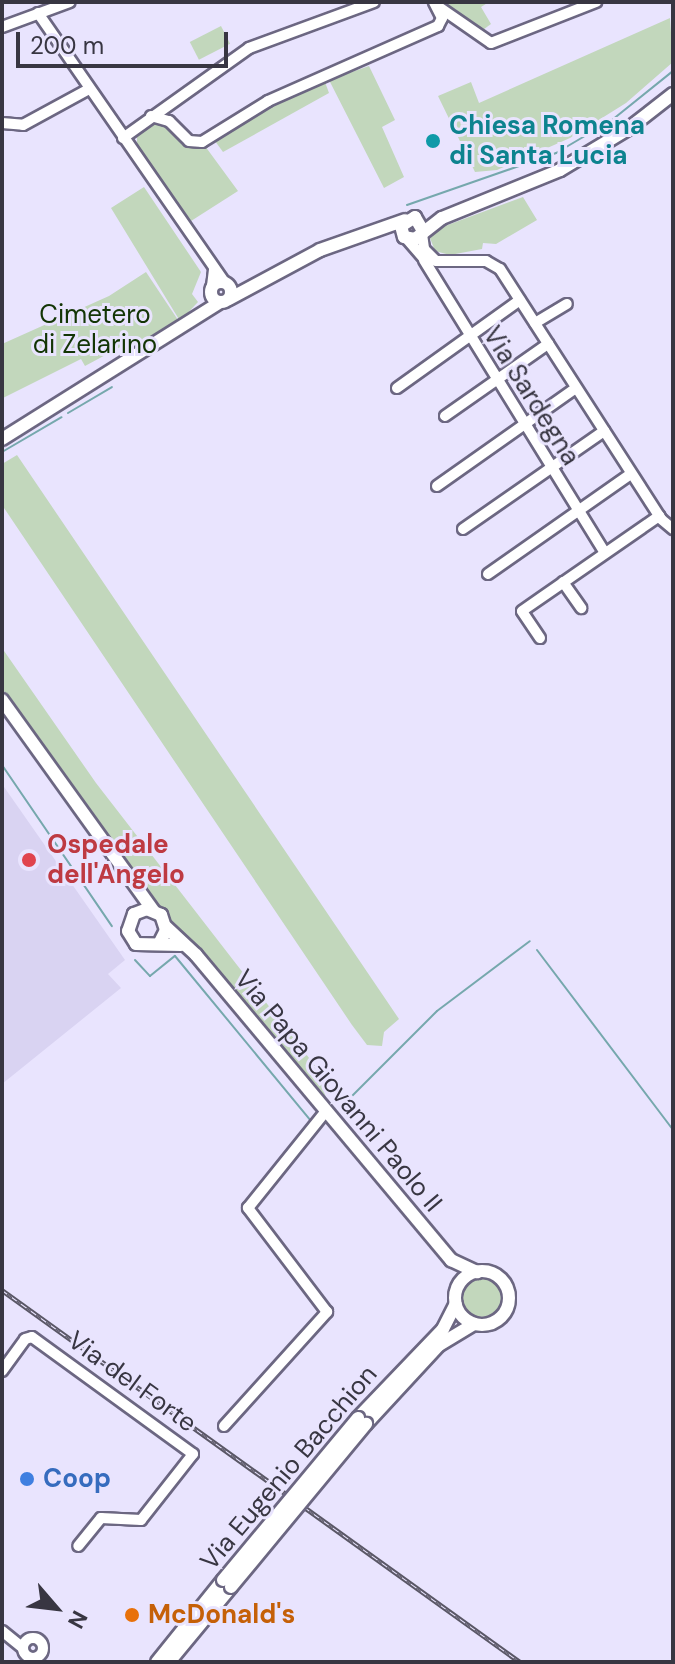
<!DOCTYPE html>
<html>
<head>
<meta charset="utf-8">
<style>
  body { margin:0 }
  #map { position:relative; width:675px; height:1664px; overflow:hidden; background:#e9e4fe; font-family:"DM Sans",sans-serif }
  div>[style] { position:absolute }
  .built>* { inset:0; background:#d9d3f2 }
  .green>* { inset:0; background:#c2d7bc; transform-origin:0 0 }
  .round { border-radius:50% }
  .stream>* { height:2px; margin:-1px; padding:0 1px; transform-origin:1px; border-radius:1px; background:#76a8ad }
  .roads { filter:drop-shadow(2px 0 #6c6782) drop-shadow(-2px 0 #6c6782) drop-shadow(0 2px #6c6782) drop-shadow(0 -2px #6c6782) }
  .minor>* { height:10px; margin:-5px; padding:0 5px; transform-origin:5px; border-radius:5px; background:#fff }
  .minor>.ring { margin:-5px; padding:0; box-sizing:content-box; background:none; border:10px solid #fff; border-radius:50% }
  .major>* { height:12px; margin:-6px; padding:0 6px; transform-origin:6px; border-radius:6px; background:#fff }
  .major>.ring { margin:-6px; padding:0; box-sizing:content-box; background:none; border:12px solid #fff; border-radius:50% }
  .rail>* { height:5px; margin-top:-2.5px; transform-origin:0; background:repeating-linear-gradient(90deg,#e9e4fe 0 6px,#5a5766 0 12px); box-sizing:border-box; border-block:2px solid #5a5766 }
  .bridges { filter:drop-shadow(2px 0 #6c6782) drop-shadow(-2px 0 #6c6782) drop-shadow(0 2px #6c6782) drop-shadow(0 -2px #6c6782) }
  .major-bridge>* { height:12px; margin:-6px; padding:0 6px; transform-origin:6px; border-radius:6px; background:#fff }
  .dots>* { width:22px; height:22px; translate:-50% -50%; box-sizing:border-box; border:4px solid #e9e4fe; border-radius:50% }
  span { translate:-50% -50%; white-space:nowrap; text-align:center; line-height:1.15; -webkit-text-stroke:6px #e9e4fe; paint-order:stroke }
  .culture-label { font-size:26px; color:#0d838f; font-weight:700 }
  .left { translate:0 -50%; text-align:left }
  .park-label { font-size:26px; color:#133505 }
  .street-label { font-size:26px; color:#383642 }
  .health-label { font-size:26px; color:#be3a42; font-weight:700 }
  .shop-label { font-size:26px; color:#366cbe; font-weight:700 }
  .food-label { font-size:26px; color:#c56008; font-weight:700 }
  .frame { position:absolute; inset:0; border:4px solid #383642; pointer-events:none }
  .north { position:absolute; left:16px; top:1568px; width:80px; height:80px; -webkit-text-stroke:6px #e9e4fe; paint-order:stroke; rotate:118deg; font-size:22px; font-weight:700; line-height:32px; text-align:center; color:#383642 }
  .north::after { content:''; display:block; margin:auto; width:28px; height:36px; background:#383642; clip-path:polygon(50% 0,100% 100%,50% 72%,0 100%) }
  .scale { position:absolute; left:16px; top:32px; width:212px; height:36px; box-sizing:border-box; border:4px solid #383642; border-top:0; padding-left:10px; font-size:24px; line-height:28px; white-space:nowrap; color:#383642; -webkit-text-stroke:6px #e9e4fe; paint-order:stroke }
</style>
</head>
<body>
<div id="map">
  <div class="built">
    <i style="clip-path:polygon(2px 784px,125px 960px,108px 974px,121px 988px,2px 1084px)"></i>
  </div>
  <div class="green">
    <i style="clip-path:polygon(443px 2px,489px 2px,481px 7px,491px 24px,480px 32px)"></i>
    <i style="clip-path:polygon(670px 18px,673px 62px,626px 103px,570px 138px,497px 170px,475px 172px,438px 96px,471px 82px,479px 103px)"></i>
    <i style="left:221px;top:26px;width:20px;height:35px;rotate:63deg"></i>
    <i style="clip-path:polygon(369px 66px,395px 120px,382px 127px,404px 177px,384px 188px,329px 80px)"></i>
    <i style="clip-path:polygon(325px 82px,329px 93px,223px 152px,215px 141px,253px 115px)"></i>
    <i style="clip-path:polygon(159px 121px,186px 144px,205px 146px,238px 191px,191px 221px,137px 145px,137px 135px)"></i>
    <i style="clip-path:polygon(144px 187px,201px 272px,192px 294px,198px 302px,180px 321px,111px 208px)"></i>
    <i style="clip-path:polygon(523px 197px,537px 220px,496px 244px,483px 243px,482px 249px,450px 255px,435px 251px,430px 238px,437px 229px)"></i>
    <i style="clip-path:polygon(146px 272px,178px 320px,141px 345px,137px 338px,85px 366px,81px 359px,3px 398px,2px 344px,109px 296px)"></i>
    <i style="clip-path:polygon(17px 455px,399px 1019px,384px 1032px,382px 1046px,367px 1045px,352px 1025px,2px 505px,2px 464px)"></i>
    <i style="clip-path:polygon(2px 648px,96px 783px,330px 1085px,324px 1092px,328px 1103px,192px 943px,180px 937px,82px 807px,2px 688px)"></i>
    <i class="round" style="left:463px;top:1279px;width:38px;height:38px"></i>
  </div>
  <div class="stream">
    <i style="left:407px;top:205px;width:158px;rotate:-19.2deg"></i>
    <i style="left:556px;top:153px;width:65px;rotate:-30.5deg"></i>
    <i style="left:612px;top:120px;width:78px;rotate:-38.8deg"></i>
    <i style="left:68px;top:413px;width:51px;rotate:-30.6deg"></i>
    <i style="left:2px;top:452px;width:69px;rotate:-30.3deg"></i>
    <i style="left:2px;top:765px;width:195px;rotate:55.7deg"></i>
    <i style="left:537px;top:950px;width:226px;rotate:52.9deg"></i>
    <i style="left:135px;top:960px;width:22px;rotate:47deg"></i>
    <i style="left:150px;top:976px;width:32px;rotate:-39deg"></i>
    <i style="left:175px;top:956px;width:214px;rotate:50.5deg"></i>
    <i style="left:342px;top:1106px;width:134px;rotate:-45deg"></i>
    <i style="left:437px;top:1011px;width:116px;rotate:-37deg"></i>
  </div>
  <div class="roads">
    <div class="minor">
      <i style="left:439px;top:7px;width:63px;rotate:34.7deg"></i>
      <i style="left:491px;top:43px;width:113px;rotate:-21.3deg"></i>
      <i style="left:38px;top:13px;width:328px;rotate:55.3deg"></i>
      <i style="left:2px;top:27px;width:72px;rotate:-20.2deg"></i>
      <i style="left:151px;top:116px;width:19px;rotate:16deg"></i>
      <i style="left:169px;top:121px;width:28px;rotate:45deg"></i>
      <i style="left:189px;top:141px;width:13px;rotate:4deg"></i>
      <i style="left:202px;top:142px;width:78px;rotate:-31.8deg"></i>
      <i style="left:268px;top:101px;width:186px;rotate:-23.8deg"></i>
      <i style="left:438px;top:26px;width:9px;rotate:-63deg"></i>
      <i style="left:442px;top:18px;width:18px;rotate:-117deg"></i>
      <i style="left:2px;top:123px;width:21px;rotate:5deg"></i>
      <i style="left:23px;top:125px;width:75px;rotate:-28.6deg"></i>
      <i style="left:123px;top:138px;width:155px;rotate:-35.5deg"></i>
      <i style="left:249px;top:48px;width:133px;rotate:-20.2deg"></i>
      <i style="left:422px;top:234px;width:15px;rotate:82deg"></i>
      <i style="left:424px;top:249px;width:17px;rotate:45deg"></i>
      <i style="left:436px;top:261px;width:50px"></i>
      <i style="left:486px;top:261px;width:16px;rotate:30deg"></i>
      <i style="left:500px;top:269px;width:297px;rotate:57.2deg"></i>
      <i style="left:661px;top:519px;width:16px;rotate:40deg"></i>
      <i style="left:407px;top:239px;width:33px;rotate:49deg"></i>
      <i style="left:424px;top:260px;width:344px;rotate:58.3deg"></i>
      <i style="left:212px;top:286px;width:17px;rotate:-83deg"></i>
      <i style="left:535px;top:323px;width:37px;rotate:-31deg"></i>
      <i style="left:397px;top:388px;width:151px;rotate:-35.6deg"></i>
      <i style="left:445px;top:416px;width:126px;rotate:-35deg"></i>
      <i style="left:437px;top:486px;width:170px;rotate:-35.2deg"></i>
      <i style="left:463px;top:529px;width:172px;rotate:-34.8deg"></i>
      <i style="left:488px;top:574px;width:174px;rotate:-35deg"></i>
      <i style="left:563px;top:582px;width:32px;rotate:55deg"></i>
      <i style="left:540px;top:638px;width:32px;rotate:-124deg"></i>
      <i style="left:522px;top:611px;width:167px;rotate:-34.7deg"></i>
      <i style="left:2px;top:1371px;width:39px;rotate:-54deg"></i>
      <i style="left:25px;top:1339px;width:7px;rotate:-16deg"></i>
      <i style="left:32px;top:1337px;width:199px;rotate:36deg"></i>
      <i style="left:193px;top:1454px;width:84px;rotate:128.2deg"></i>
      <i style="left:141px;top:1520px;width:40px;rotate:-177.1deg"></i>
      <i style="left:101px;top:1518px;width:36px;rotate:129deg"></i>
      <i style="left:224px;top:1426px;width:154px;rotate:-47.9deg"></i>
      <i style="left:327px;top:1312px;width:131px;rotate:-127.2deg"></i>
      <i style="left:248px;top:1208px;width:124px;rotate:-51.2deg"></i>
      <i style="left:2px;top:1631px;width:27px;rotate:39deg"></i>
      <i class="ring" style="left:23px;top:1638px;width:10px;height:10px"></i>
    </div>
    <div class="major">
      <i style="left:423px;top:231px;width:16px;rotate:-120deg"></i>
      <i style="left:415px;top:217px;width:17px;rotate:147deg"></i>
      <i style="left:401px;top:226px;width:11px;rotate:75deg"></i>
      <i style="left:404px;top:237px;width:11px;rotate:10deg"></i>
      <i style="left:415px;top:239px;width:34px;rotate:-38deg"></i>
      <i style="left:442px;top:218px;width:127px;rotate:-22.1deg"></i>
      <i style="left:560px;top:170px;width:79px;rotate:-31.1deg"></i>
      <i style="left:628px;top:129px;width:57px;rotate:-37.9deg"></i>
      <i class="ring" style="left:211px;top:282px;width:8px;height:8px"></i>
      <i style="left:229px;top:299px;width:103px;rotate:-28.3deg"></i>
      <i style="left:320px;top:250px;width:90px;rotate:-19.4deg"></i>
      <i style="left:2px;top:439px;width:256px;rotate:-32.1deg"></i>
      <i style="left:2px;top:700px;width:259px;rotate:54.3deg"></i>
      <i style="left:166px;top:927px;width:41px;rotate:43deg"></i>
      <i style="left:196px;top:955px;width:398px;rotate:50.1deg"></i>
      <i style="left:451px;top:1260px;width:29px;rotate:25deg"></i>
      <i style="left:159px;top:944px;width:16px;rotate:-63deg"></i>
      <i style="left:166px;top:930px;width:16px;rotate:-108deg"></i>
      <i style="left:161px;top:915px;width:15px;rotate:-157deg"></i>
      <i style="left:147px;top:909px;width:14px;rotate:159deg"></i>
      <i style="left:134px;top:914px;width:18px;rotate:109deg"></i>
      <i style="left:128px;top:931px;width:15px;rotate:58deg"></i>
      <i style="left:136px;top:944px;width:45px;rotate:1.3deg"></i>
      <i class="ring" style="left:455px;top:1271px;width:42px;height:42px"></i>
      <i style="left:358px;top:1418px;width:123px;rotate:-46.3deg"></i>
      <i style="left:443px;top:1329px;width:28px;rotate:-63deg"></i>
      <i style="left:366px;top:1424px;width:108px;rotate:-47.3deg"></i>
      <i style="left:439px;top:1345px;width:41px;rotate:-31deg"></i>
      <i style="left:157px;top:1662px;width:105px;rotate:-51.2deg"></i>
      <i style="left:169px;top:1662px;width:97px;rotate:-50.4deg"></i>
    </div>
  </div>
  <div class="rail">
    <i style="left:2px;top:1290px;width:638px;rotate:35.68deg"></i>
  </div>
  <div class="bridges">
    <div class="major-bridge">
      <i style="left:223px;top:1580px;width:211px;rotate:-50.2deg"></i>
      <i style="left:231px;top:1587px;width:212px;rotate:-50.4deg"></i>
    </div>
  </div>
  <div class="dots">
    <i style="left:433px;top:141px;background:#0f9aa8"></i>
    <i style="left:29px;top:860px;background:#e0444e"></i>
    <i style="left:27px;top:1479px;background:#3f7fe0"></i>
    <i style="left:132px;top:1615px;background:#e8710a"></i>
  </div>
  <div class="culture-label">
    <span class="left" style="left:449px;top:141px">Chiesa Romena<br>di Santa Lucia</span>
  </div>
  <div class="park-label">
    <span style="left:95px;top:330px">Cimetero<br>di Zelarino</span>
  </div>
  <div class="street-label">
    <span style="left:531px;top:396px;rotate:58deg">Via Sardegna</span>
    <span style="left:338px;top:1091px;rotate:50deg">Via Papa Giovanni Paolo II</span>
    <span style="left:132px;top:1382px;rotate:36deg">Via del Forte</span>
    <span style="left:289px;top:1468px;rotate:-50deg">Via Eugenio Bacchion</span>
  </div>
  <div class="health-label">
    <span class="left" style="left:47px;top:860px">Ospedale<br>dell'Angelo</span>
  </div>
  <div class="shop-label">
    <span class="left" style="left:43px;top:1479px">Coop</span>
  </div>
  <div class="food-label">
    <span class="left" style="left:148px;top:1615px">McDonald's</span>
  </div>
  <div class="frame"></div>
  <div class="north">N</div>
  <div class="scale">200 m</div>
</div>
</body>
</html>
